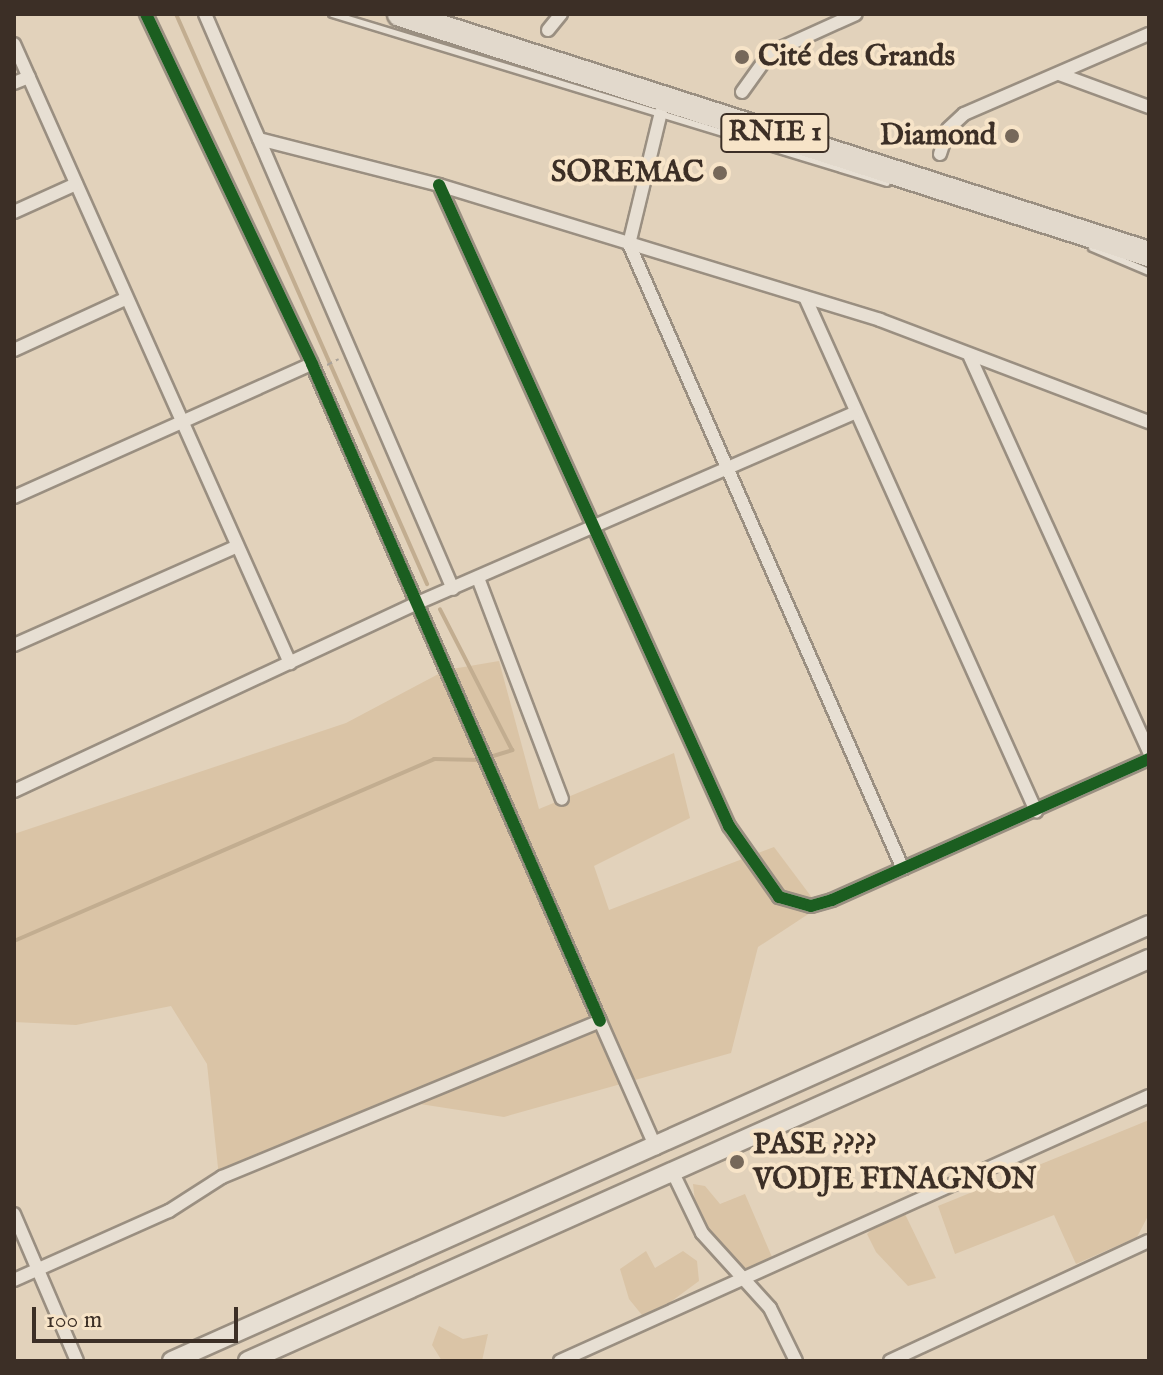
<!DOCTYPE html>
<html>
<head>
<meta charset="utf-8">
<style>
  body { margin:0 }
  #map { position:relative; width:1163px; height:1375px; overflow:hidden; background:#e2d2bb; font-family:"IM FELL English",serif }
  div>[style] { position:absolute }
  .green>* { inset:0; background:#dac4a6 }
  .stream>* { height:4px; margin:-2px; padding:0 2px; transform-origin:2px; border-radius:2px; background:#c2ad90 }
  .path>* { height:2px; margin-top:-1px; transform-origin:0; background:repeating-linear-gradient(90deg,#aaa299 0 6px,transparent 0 10px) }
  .roads { filter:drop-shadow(2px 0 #9a8f81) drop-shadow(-2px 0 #9a8f81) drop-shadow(0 2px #9a8f81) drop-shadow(0 -2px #9a8f81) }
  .lane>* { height:6px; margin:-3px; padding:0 3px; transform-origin:3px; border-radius:3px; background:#e7dfd3 }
  .street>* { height:12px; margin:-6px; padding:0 6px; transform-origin:6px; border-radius:6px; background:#e7dfd3 }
  .secondary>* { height:18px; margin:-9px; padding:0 9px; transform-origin:9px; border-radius:9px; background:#e7dfd3 }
  .highway>* { height:24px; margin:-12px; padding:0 12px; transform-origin:12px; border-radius:12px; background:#e2d9cc }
  .cycleway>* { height:12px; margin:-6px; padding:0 6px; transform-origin:6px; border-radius:6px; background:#1b5e20 }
  .dots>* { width:22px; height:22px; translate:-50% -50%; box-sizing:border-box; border:4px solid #f7e4c8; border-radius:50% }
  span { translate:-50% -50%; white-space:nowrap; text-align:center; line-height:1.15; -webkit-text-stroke:8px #f7e4c8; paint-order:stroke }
  .shield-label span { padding:2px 6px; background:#f7e4c8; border:2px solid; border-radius:6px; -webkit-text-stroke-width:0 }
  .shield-label { font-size:28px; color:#3c2f26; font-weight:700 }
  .poi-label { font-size:30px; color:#3c2f26; font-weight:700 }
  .left { translate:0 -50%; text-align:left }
  .right { translate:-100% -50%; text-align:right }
  .frame { position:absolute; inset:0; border:16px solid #3c2f26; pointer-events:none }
  .scale { position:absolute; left:32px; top:1307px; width:206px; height:36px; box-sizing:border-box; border:4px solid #3c2f26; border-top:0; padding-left:10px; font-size:24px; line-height:28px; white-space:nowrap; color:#3c2f26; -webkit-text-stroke:6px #f7e4c8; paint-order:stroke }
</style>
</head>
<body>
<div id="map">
  <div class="green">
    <i style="clip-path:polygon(499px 661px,539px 809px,674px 753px,690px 818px,594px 866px,609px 910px,774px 847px,819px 907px,758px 947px,731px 1053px,504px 1117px,394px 1100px,219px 1177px,207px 1064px,171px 1006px,76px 1025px,14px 1022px,14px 834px,346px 723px,446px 670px)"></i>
    <i style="clip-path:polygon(1149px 1120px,1149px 1214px,1137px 1237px,1076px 1264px,1054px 1215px,955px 1254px,938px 1206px)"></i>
    <i style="clip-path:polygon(693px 1184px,705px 1186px,720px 1204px,745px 1194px,772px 1257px,762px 1273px,741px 1273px,725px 1261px,696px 1210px)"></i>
    <i style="clip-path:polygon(892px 1210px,904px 1212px,936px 1278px,908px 1286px,876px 1252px,867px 1234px)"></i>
    <i style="clip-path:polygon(646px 1251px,655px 1268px,683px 1251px,697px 1261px,699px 1281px,646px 1320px,629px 1299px,620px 1269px)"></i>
    <i style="clip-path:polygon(439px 1326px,463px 1339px,488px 1334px,482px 1361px,442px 1361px,432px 1345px)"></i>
  </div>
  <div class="stream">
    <i style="left:176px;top:14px;width:623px;rotate:66.23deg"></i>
    <i style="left:14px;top:941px;width:458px;rotate:-23.4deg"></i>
    <i style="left:434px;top:759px;width:46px;rotate:1.2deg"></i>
    <i style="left:480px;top:760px;width:34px;rotate:-17deg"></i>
    <i style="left:512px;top:750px;width:158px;rotate:-117.1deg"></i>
  </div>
  <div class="path">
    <i style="left:327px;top:365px;width:13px;rotate:-27deg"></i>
  </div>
  <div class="roads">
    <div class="lane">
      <i style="left:332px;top:14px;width:580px;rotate:16.94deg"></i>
      <i style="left:1092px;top:248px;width:62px;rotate:22.8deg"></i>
    </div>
    <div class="street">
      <i style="left:146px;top:14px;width:387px;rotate:64.6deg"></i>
      <i style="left:312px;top:364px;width:717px;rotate:66.33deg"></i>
      <i style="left:205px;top:14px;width:626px;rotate:66.67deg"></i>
      <i style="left:548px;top:30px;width:21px;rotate:-51deg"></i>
      <i style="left:14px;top:44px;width:678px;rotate:65.97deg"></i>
      <i style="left:1059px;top:74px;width:96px;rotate:20.1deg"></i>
      <i style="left:14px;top:83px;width:16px;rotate:-22deg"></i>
      <i style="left:742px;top:92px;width:48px;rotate:-54.3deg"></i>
      <i style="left:770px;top:53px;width:94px;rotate:-24.4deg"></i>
      <i style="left:661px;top:112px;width:136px;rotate:103.6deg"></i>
      <i style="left:629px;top:244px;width:682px;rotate:66.33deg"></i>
      <i style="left:259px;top:139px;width:186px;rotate:14.3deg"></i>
      <i style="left:439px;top:185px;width:461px;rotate:17deg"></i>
      <i style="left:880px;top:320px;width:288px;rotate:20.8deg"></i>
      <i style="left:940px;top:154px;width:26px;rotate:-72deg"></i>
      <i style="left:948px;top:129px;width:22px;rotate:-43deg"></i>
      <i style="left:964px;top:114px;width:202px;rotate:-23.4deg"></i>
      <i style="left:439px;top:185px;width:704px;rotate:65.66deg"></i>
      <i style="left:729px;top:826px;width:87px;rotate:54.8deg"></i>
      <i style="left:779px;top:897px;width:33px;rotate:16deg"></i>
      <i style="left:811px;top:906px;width:22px;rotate:-16deg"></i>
      <i style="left:832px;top:900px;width:347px;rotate:-24deg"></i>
      <i style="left:14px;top:212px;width:68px;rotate:-24.3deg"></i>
      <i style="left:805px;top:297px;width:564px;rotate:65.8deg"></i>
      <i style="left:14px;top:350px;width:124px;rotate:-24.7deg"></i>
      <i style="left:970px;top:357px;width:434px;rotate:65.6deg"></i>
      <i style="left:14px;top:497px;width:326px;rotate:-24.1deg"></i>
      <i style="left:478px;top:578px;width:236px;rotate:69.2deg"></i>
      <i style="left:14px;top:645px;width:244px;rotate:-23.9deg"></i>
      <i style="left:14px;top:791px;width:442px;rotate:-25deg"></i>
      <i style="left:415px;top:604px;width:479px;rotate:-23.5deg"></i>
      <i style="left:674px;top:1175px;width:64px;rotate:64.2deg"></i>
      <i style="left:702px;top:1233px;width:101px;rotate:47.8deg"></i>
      <i style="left:770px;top:1308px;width:59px;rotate:63.9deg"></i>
      <i style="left:14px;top:1214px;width:160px;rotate:66.8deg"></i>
      <i style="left:14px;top:1280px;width:170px;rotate:-24deg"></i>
      <i style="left:169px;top:1211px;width:63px;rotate:-32.7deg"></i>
      <i style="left:222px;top:1177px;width:409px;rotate:-22.4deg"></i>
      <i style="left:600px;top:1021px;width:139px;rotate:66.2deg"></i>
      <i style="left:560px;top:1361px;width:646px;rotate:-24.22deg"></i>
      <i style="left:890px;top:1361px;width:285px;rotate:-24.9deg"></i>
    </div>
    <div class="secondary">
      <i style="left:172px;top:1361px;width:1070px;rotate:-24.05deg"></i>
      <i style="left:248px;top:1361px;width:987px;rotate:-24.05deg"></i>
    </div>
    <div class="highway">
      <i style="left:400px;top:14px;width:787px;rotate:17.77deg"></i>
    </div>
  </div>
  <div class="cycleway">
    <i style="left:146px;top:14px;width:387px;rotate:64.6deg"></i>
    <i style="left:312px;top:364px;width:717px;rotate:66.33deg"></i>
    <i style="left:439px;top:185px;width:704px;rotate:65.66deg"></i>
    <i style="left:729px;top:826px;width:87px;rotate:54.8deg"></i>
    <i style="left:779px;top:897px;width:33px;rotate:16deg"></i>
    <i style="left:811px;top:906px;width:22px;rotate:-16deg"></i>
    <i style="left:832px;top:900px;width:347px;rotate:-24deg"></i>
  </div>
  <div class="dots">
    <i style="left:742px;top:57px;background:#76685a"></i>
    <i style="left:1012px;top:136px;background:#76685a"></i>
    <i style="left:720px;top:173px;background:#76685a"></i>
    <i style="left:737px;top:1162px;background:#76685a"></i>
  </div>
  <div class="shield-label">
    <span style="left:775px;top:133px">RNIE 1</span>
  </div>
  <div class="poi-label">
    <span class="left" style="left:758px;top:57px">Cité des Grands</span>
    <span class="right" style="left:996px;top:136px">Diamond</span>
    <span class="right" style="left:704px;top:173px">SOREMAC</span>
    <span class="left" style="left:753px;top:1162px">PASE ????<br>VODJE FINAGNON</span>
  </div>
  <div class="frame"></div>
  <div class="scale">100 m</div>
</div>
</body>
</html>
